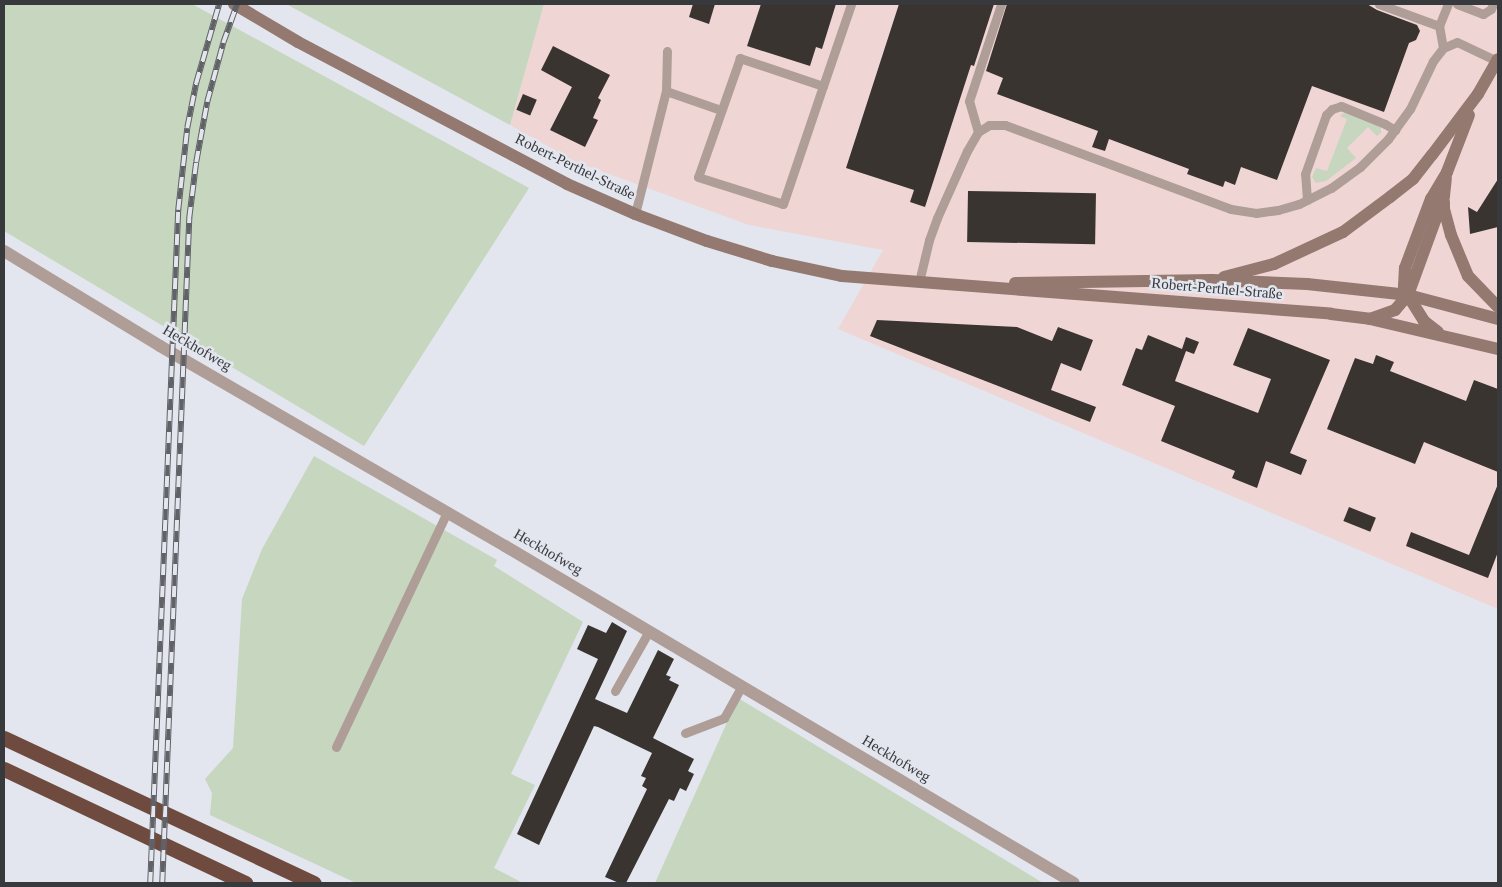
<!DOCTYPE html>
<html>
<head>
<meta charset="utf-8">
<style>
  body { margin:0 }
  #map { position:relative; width:1502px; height:887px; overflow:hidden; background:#e3e6ee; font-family:"Times New Roman",serif }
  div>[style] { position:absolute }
  .commercial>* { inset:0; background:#f0d5d5 }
  .green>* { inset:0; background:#c6d6bf }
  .building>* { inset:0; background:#3a3430; transform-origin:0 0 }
  .lane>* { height:9px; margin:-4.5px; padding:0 4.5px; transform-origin:4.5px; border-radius:4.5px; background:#af9d97 }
  .street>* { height:12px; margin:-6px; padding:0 6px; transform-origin:6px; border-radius:6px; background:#af9d97 }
  .secondary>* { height:12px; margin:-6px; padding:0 6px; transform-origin:6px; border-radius:6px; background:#947970 }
  .highway>* { height:15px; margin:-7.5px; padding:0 7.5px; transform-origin:7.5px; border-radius:7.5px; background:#6e4b3e }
  .rail>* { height:5.5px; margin-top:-2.75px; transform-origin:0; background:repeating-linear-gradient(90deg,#e3e6ee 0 11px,#616267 0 22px); box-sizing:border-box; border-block:1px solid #616267 }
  span { translate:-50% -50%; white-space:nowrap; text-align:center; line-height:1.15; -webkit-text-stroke:5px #e3e6ee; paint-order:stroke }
  .street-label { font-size:15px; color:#38393d }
  .frame { position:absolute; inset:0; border:5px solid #38393d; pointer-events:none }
</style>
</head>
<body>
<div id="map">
  <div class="commercial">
    <i style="clip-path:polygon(544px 4px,1498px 4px,1498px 609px,838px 329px,883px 250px,749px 225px,576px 162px,510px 125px)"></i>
  </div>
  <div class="green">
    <i style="clip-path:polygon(4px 4px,192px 4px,529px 188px,364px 446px,4px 231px)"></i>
    <i style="clip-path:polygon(286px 4px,544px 4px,510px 125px)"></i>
    <i style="clip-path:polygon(1345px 112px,1381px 127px,1381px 133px,1377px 136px,1368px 127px,1347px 148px,1356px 158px,1326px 181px,1316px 183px,1312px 177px,1316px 168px,1327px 171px,1347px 119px,1340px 116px)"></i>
    <i style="clip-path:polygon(314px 456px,497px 560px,494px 566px,583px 622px,511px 774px,535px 785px,494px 868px,523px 883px,356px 883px,210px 815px,212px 793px,205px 779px,233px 748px,242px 599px,262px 549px)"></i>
    <i style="clip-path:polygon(738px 698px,1043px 883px,655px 883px)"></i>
  </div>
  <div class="building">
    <i style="clip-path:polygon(693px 4px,715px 4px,709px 24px,689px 17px)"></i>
    <i style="clip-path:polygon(761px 4px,836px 4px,822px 49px,816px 47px,810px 66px,747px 46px)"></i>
    <i style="clip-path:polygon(899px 4px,994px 4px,974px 66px,971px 65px,925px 207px,910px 202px,914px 190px,846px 168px)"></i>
    <i style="clip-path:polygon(1007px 4px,1367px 4px,1377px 10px,1417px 25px,1420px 31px,1416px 40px,1409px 43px,1384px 112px,1312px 86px,1277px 180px,1241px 167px,1235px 185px,1225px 181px,1223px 187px,1187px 174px,1189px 169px,1109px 139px,1105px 151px,1092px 147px,1098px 131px,997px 94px,1003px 78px,986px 71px)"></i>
    <i style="clip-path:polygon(553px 46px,610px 75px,598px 98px,601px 100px,593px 118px,598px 120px,585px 147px,550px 130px,572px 87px,541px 70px)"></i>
    <i style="left:523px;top:94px;width:15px;height:17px;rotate:23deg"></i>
    <i style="clip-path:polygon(1498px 179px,1498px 227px,1470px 234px,1468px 207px,1477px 212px)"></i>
    <i style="left:968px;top:191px;width:128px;height:51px;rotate:1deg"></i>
    <i style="clip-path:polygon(877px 320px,1017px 327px,1052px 341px,1058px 327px,1093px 340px,1081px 371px,1061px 363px,1051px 390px,1096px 407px,1090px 422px,870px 336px)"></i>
    <i style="clip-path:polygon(1248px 328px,1330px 360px,1290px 453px,1307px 460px,1301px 475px,1266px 461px,1257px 488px,1232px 478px,1235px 471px,1161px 441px,1175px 406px,1122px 385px,1136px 348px,1142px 350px,1148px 335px,1182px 349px,1186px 337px,1199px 342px,1194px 354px,1186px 351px,1175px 381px,1258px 413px,1271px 379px,1233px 365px)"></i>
    <i style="clip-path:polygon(1376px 355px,1394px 362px,1390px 371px,1466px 401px,1474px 380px,1498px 389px,1498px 472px,1424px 442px,1415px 464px,1327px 429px,1355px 358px,1373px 364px)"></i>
    <i style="clip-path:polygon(1498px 484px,1498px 552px,1488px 578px,1406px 546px,1411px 532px,1469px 555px)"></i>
    <i style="left:1349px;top:507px;width:29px;height:15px;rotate:22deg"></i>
    <i style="clip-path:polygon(612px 622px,627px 631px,595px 699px,627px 713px,658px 650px,674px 659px,666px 675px,671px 677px,669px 680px,679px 685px,653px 738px,694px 759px,688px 771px,694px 774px,686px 791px,680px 788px,674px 801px,669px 799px,626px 883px,619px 883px,605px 877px,647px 789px,642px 786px,646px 778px,641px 776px,652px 753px,598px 727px,594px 726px,539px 845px,517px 834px,598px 659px,577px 649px,588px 625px,606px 633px)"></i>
  </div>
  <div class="lane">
    <i style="left:1379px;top:4px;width:64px;rotate:20.1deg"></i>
    <i style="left:1457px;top:4px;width:28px;rotate:21deg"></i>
    <i style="left:1483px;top:14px;width:9px;rotate:-32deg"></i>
    <i style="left:1491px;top:9px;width:5px;rotate:-68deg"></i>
    <i style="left:1443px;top:48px;width:22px;rotate:-100deg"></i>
    <i style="left:1439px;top:26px;width:24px;rotate:-68deg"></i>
    <i style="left:823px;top:86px;width:88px;rotate:-161.4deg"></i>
    <i style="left:740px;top:58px;width:126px;rotate:109.4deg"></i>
    <i style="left:698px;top:177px;width:89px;rotate:17.6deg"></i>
    <i style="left:783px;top:204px;width:125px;rotate:-71.3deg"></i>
    <i style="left:823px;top:86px;width:87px;rotate:-71.1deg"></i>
    <i style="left:666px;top:91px;width:58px;rotate:19.1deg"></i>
    <i style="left:978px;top:132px;width:32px;rotate:-106deg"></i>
    <i style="left:969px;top:101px;width:102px;rotate:-71.7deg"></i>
    <i style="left:1307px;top:200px;width:26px;rotate:-94deg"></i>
    <i style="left:1305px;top:174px;width:63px;rotate:-70.4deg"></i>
    <i style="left:1326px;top:115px;width:8px;rotate:-45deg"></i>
    <i style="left:1332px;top:109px;width:9px;rotate:-18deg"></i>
    <i style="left:1341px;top:106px;width:48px;rotate:22.2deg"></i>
    <i style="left:1385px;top:124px;width:12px;rotate:31deg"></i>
    <i style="left:635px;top:214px;width:127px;rotate:-75.9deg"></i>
    <i style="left:666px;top:91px;width:40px;rotate:-88.6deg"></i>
    <i style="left:919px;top:282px;width:43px;rotate:-76.6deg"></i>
    <i style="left:929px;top:240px;width:23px;rotate:-70deg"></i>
    <i style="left:937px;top:218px;width:73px;rotate:-65.9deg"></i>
    <i style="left:967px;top:151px;width:22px;rotate:-60deg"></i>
    <i style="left:978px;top:132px;width:13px;rotate:-32deg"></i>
    <i style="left:989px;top:125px;width:16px"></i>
    <i style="left:1005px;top:125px;width:241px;rotate:20.4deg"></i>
    <i style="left:1231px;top:209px;width:25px;rotate:9deg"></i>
    <i style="left:1256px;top:213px;width:22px;rotate:-8deg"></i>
    <i style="left:1278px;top:210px;width:22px;rotate:-16deg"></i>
    <i style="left:1299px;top:204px;width:36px;rotate:-27deg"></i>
    <i style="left:1331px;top:188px;width:36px;rotate:-36deg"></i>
    <i style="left:1360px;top:167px;width:40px;rotate:-45deg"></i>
    <i style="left:1388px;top:139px;width:37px;rotate:-54deg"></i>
    <i style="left:1410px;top:109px;width:53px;rotate:-64.4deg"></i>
    <i style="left:1433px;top:61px;width:16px;rotate:-52deg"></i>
    <i style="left:1443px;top:48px;width:15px;rotate:-23deg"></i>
    <i style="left:1457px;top:42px;width:44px;rotate:25.4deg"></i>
    <i style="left:615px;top:691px;width:69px;rotate:-60.5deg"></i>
    <i style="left:685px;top:733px;width:42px;rotate:-21deg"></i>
    <i style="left:724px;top:718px;width:37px;rotate:-61deg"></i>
    <i style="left:336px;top:747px;width:260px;rotate:-64.7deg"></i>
  </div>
  <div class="street">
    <i style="left:4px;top:251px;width:183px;rotate:31.3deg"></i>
    <i style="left:160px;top:346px;width:399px;rotate:30.1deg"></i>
    <i style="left:505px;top:546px;width:661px;rotate:30.64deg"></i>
  </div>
  <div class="secondary">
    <i style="left:234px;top:4px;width:74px;rotate:30.7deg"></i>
    <i style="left:298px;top:42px;width:304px;rotate:27.8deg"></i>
    <i style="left:567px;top:184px;width:74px;rotate:23.8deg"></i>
    <i style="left:635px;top:214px;width:77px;rotate:20.6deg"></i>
    <i style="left:707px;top:241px;width:68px;rotate:17.1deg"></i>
    <i style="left:772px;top:261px;width:72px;rotate:12.1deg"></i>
    <i style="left:842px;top:276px;width:490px;rotate:4.4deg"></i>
    <i style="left:1331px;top:314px;width:39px;rotate:7deg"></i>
    <i style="left:1370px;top:319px;width:131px;rotate:13.2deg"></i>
    <i style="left:1444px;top:202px;width:7px;rotate:90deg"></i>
    <i style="left:1444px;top:209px;width:27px;rotate:75deg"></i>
    <i style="left:1451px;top:235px;width:44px;rotate:67.5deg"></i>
    <i style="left:1468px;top:276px;width:43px;rotate:45.9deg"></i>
    <i style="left:1224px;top:277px;width:52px;rotate:-14.6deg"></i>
    <i style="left:1274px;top:264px;width:76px;rotate:-24.9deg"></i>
    <i style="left:1343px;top:232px;width:59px;rotate:-36.7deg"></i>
    <i style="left:1390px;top:197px;width:29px;rotate:-38deg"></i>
    <i style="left:1413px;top:179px;width:31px;rotate:-52deg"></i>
    <i style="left:1432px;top:155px;width:76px;rotate:-53deg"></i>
    <i style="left:1478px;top:94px;width:40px;rotate:-60.3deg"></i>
    <i style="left:1015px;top:283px;width:197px;rotate:-0.9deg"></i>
    <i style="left:1212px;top:280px;width:95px;rotate:2.4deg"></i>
    <i style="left:1307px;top:284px;width:102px;rotate:6.2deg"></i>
    <i style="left:1408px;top:295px;width:93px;rotate:14.9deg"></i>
    <i style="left:1370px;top:319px;width:27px;rotate:-20deg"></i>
    <i style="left:1395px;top:310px;width:20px;rotate:-49deg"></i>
    <i style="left:1408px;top:295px;width:105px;rotate:-70deg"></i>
    <i style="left:1444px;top:196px;width:18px;rotate:-84deg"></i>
    <i style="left:1438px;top:332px;width:18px;rotate:-142deg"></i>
    <i style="left:1424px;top:321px;width:31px;rotate:-122deg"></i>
    <i style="left:1408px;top:295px;width:10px;rotate:-114deg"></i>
    <i style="left:1404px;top:286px;width:18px;rotate:-87deg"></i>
    <i style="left:1405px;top:268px;width:74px;rotate:-69.4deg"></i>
    <i style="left:1431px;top:199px;width:31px;rotate:-59deg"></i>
    <i style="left:1447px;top:172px;width:61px;rotate:-68.9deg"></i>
  </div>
  <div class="highway">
    <i style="left:4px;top:738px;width:342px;rotate:25.1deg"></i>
    <i style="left:4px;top:769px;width:267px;rotate:25.3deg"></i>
  </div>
  <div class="rail">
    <i style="left:150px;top:883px;width:674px;rotate:-87.62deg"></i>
    <i style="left:178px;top:210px;width:82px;rotate:-83.7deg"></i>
    <i style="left:187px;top:128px;width:46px;rotate:-78.7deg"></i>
    <i style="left:196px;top:83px;width:82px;rotate:-73.8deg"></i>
    <i style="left:162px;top:883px;width:666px;rotate:-87.67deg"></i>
    <i style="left:189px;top:218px;width:56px;rotate:-82.9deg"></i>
    <i style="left:196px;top:162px;width:61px;rotate:-79.6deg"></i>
    <i style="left:207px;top:102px;width:61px;rotate:-74.8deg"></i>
    <i style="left:223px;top:43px;width:41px;rotate:-70.3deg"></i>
  </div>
  <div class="street-label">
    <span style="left:575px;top:167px;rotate:26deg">Robert-Perthel-Straße</span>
    <span style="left:1217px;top:289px;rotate:5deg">Robert-Perthel-Straße</span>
    <span style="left:197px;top:348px;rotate:30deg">Heckhofweg</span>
    <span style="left:548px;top:552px;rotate:30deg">Heckhofweg</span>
    <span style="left:896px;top:759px;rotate:31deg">Heckhofweg</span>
  </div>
  <div class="frame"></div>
</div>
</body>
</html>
